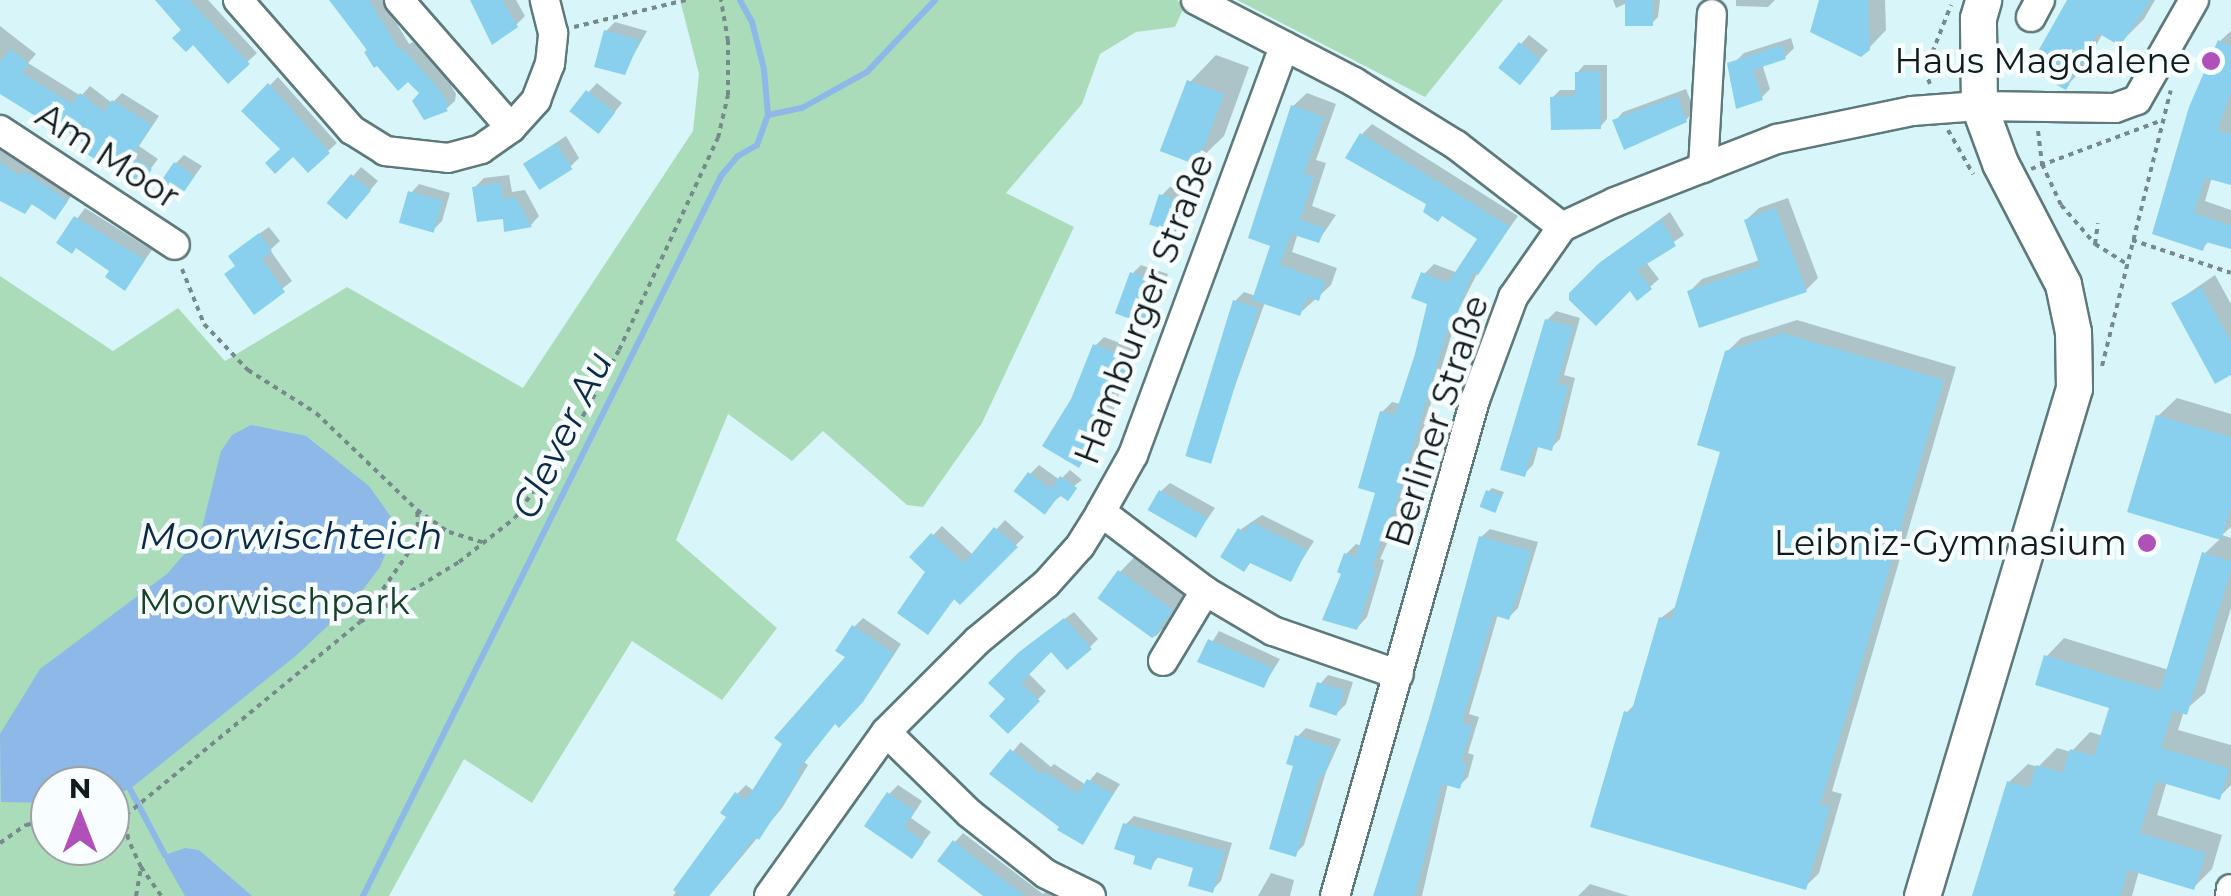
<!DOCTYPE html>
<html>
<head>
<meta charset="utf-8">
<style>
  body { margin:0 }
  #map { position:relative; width:2231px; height:896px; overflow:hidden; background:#d8f6f9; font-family:Montserrat,sans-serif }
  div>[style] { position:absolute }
  .green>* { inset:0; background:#abdcba }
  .water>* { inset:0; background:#8db8e7 }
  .shadow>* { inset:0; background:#0003 }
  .stream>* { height:6px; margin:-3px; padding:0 3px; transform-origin:3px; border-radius:3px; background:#8db8e7 }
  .building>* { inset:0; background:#89d0ee; transform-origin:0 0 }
  .path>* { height:4px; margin-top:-2px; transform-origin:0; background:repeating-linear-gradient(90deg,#768a8c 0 5px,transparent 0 10px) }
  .roads { filter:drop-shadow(2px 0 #5e797b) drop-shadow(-2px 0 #5e797b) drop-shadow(0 2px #5e797b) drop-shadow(0 -2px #5e797b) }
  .minor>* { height:28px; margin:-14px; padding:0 14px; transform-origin:14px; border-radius:14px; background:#fff }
  .major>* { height:35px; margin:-17.5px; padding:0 17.5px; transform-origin:17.5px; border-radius:17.5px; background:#fff }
  .dots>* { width:28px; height:28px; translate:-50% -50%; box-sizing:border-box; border:5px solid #f8feff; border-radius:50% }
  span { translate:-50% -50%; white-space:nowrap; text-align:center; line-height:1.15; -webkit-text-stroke:9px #f8feff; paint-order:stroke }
  .poi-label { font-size:35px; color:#101b1c }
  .right { translate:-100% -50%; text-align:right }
  .street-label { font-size:35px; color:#101b1c }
  .park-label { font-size:35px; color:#154127 }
  .water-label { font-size:38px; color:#0a2a49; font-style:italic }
  .north { position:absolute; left:30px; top:766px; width:100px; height:100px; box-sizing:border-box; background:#f8feff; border:2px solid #9ba3a4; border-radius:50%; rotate:0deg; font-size:28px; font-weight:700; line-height:40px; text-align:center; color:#101b1c }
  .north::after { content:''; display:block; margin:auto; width:35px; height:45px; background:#b050b9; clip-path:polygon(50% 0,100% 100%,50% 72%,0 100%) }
</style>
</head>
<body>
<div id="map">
  <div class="green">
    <i style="clip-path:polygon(evenodd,680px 0,1177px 0,1185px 5px,1175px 27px,1136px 32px,1100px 54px,1082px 104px,1006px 193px,1074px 227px,982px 423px,923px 507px,907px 505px,823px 431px,792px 461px,728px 414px,676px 540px,777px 628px,722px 700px,632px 641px,532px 803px,464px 759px,389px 896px,0 896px,0 276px,113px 351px,178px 308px,225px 361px,347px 287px,523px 388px,693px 131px,699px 74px,680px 0,50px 786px,110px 786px,110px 846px,50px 846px,50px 786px)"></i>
    <i style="clip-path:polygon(1237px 0,1503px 0,1425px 97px)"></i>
  </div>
  <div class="water">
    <i style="clip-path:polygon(251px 425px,306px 436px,369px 486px,391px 517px,390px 543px,380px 567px,355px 600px,298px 654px,130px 789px,110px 796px,110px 786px,50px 786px,50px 803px,1px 802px,0 734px,40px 669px,167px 574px,200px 536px,221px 451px,232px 435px)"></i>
    <i style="clip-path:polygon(185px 848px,199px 850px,252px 896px,185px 896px,165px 861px,165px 855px)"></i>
  </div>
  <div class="shadow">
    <i style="clip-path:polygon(157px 0,208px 0,257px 53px,228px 80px)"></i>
    <i style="clip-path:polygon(331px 0,383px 0,409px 44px,413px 42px,448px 80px,456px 94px,455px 101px,446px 109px,408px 79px,375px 64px,349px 20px)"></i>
    <i style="clip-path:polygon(471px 0,516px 0,525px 16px,516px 25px)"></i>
    <i style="clip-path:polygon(1613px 0,1660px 0,1658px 17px,1649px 26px,1627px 3px,1616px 8px)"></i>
    <i style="clip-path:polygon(1736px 0,1775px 0,1768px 7px,1736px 6px)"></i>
    <i style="clip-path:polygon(1821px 0,1885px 0,1886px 30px,1869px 48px)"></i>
    <i style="clip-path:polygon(2070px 0,2155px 0,2144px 19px,2120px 43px,2103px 33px,2081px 71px,2065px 87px)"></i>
    <i style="clip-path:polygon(615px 22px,647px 31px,624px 72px,606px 31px)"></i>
    <i style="clip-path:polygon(0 26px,36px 54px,28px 63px,81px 96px,90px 86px,112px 103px,122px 93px,159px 116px,139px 146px,158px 159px,139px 184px,49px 115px,0 92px)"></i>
    <i style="clip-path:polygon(2231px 31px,2231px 183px,2212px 177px,2205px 201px,2231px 210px,2231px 247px,2210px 240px,2203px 248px,2155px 232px,2220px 41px)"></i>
    <i style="clip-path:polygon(1529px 35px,1548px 50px,1528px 74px,1521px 44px)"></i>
    <i style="clip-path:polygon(1791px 38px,1794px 48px,1785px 57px,1762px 64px,1770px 89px,1761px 98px,1738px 105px,1730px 80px,1735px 62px,1744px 53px)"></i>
    <i style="clip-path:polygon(1216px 55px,1249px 67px,1224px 136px,1197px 162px,1190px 82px)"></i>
    <i style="clip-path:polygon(1584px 65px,1607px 65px,1607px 119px,1600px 127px,1552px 98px,1560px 90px,1577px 90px,1577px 73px)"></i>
    <i style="clip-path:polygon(278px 77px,337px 143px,308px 169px,245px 111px)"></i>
    <i style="clip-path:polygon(597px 83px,622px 103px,606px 123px,572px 110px)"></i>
    <i style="clip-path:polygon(1686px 89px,1695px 111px,1686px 120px,1615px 121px,1623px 112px)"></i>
    <i style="clip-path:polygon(1307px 93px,1336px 104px,1316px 160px,1326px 163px,1312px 206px,1336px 215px,1319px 240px,1298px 233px,1292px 252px,1337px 268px,1331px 285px,1300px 313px,1265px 302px,1211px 453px,1203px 461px,1235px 301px,1244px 292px,1256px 296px,1273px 245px,1293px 106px)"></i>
    <i style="clip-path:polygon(1372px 124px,1518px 216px,1478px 272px,1459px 309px,1394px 528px,1380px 559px,1384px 560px,1367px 617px,1357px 628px,1345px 572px,1346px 554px,1356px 544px,1362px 546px,1378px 491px,1382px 412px,1392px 402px,1401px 404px,1430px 302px,1424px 274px,1434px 264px,1458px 273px,1480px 239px,1430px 203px,1362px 134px)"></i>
    <i style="clip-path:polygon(566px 136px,579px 158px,570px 167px,526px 163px)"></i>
    <i style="clip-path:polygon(0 145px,75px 191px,55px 217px,0 187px)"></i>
    <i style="clip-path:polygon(184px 155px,202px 166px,179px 197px,176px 163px)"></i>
    <i style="clip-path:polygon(361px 167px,378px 181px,355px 208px,353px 176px)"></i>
    <i style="clip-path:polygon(509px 175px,512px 192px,525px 190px,539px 216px,531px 225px,505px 216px,475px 187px,484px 178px)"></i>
    <i style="clip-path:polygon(419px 184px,450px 193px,442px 221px,433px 230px,411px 193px)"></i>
    <i style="clip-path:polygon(1170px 187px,1193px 195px,1184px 221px,1175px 230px,1161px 196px)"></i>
    <i style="clip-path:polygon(1788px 198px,1818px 278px,1806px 290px,1690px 291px,1702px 279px,1760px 260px,1746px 220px,1759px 208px)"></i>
    <i style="clip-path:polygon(85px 208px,152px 250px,125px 288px,113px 270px,76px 246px,60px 242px)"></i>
    <i style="clip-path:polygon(1670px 212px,1684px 235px,1645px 261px,1659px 279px,1650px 287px,1611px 255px)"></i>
    <i style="clip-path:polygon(269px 227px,280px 241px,270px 250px,292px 281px,254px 311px,237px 264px,240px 247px)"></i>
    <i style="clip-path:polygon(1141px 265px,1168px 274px,1156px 313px,1147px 322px,1132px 274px)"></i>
    <i style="clip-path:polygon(2215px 275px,2231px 304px,2231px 373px,2174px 303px)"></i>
    <i style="clip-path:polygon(1556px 311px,1580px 318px,1564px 375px,1575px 378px,1560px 439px,1551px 448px,1539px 444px,1533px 465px,1524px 474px,1547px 320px)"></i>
    <i style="clip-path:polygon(1797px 320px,1956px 367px,1832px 791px,1842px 794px,1819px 873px,1805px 887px,1627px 712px,1636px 703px,1661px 618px,1678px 605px,1723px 450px,1727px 352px,1741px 338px)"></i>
    <i style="clip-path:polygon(1104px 337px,1136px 349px,1111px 417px,1079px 465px,1073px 400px,1095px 346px)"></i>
    <i style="clip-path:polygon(2177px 398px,2231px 414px,2231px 527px,2222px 535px,2231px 538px,2231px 608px,2205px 693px,2184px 711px,2178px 730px,2231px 745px,2231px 785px,2219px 797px,2167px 781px,2157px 815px,2222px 835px,2212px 869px,2194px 887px,2139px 871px,2132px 896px,1974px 896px,2009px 782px,2028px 764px,2038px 767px,2057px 748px,2071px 752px,2090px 732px,2103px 736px,2112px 706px,2046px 657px,2064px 638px,2169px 670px,2204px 554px,2221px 538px,2158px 416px)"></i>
    <i style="clip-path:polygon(1039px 465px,1060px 480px,1070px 470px,1082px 480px,1053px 502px,1030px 474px)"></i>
    <i style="clip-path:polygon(1170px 483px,1215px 508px,1196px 535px,1161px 491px)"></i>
    <i style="clip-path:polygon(1492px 488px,1504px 492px,1496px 510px,1489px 491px)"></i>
    <i style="clip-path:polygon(1262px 515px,1314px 541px,1290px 579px,1240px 530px)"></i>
    <i style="clip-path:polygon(1005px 520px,1024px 537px,960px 601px,956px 597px,928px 632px,929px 572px,912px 557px,942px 526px,973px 555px)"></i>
    <i style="clip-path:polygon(1490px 529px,1538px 542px,1518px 608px,1509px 617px,1498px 614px,1469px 714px,1479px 717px,1468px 753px,1474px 755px,1468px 777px,1459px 786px,1448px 783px,1422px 896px,1378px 896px,1481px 537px)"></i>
    <i style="clip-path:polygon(1146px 545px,1198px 583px,1181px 611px,1155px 637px,1120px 572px)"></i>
    <i style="clip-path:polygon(1074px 612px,1098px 639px,1090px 647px,1051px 649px,1028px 673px,1046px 691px,1008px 731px,1009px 699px,1030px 644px)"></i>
    <i style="clip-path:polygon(863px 618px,901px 644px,871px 690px,839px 724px,836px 722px,804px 762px,808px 765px,782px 808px,709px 896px,673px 896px,730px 817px,737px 794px,746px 785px,754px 791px,849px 657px,854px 627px)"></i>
    <i style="clip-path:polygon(1219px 631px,1280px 659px,1264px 685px,1201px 660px)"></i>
    <i style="clip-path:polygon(1328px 675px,1353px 682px,1346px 704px,1337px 713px,1320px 684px)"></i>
    <i style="clip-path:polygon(1306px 728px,1341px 739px,1326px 772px,1304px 845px,1295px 854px,1297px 737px)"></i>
    <i style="clip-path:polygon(1021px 742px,1051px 767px,1054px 764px,1086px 785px,1097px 772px,1120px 784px,1083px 842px,993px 774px)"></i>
    <i style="clip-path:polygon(898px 785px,922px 801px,911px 818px,931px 832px,912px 856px,889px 794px)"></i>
    <i style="clip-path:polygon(1134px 816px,1232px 843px,1221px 881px,1212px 890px,1196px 866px,1160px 855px,1150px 867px,1125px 825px)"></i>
    <i style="clip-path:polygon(963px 833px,1043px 894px,1047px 890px,1058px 896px,987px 896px,955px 842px)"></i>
    <i style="clip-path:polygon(1271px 873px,1294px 880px,1290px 896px,1258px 896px)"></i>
    <i style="clip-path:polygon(1590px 884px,1629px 896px,1578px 896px)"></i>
  </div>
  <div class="stream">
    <i style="left:768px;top:115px;width:35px;rotate:-12deg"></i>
    <i style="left:802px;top:108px;width:74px;rotate:-29deg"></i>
    <i style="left:867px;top:72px;width:99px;rotate:-46.6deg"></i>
    <i style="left:130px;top:789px;width:75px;rotate:62.1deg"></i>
    <i style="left:363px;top:896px;width:804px;rotate:-63.56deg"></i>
    <i style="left:721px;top:176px;width:26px;rotate:-50deg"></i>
    <i style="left:738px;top:156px;width:22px;rotate:-30deg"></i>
    <i style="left:757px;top:145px;width:32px;rotate:-70deg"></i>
    <i style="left:768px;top:115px;width:46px;rotate:-95deg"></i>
    <i style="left:764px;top:69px;width:49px;rotate:-104.3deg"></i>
    <i style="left:752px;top:22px;width:25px;rotate:-119deg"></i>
  </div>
  <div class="building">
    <i style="clip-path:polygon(155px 0,189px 0,250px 64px,228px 84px,193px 45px,186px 52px,172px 38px,181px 30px)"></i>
    <i style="clip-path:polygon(329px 0,369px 0,400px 51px,403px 49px,439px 89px,449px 104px,445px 107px,448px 111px,424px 120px,412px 101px,419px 93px,408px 82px,398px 91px,377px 66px,374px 68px,364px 52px,367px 50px)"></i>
    <i style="clip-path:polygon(470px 0,502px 0,518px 27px,492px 45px)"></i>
    <i style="left:1625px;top:0;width:28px;height:26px"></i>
    <i style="clip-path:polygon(1819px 0,1868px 0,1870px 50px,1861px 57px,1810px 32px)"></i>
    <i style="clip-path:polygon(2067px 0,2151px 0,2120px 46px,2098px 33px,2066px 90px,2028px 69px)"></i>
    <i style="clip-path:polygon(604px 30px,640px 40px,625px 75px,594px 67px)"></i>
    <i style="clip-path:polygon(2218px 40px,2231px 46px,2231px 93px,2217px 130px,2231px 134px,2231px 185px,2205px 178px,2194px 213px,2231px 225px,2231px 249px,2206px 242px,2203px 251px,2152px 234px,2189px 107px)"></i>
    <i style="left:1519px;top:42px;width:28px;height:33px;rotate:39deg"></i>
    <i style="clip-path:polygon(1782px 45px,1786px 59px,1753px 70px,1763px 100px,1736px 109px,1727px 63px)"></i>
    <i style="clip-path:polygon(10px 49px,29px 64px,22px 73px,72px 104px,80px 93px,104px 112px,112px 100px,152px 125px,132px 156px,152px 169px,140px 187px,80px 150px,84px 144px,48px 117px,45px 122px,0 94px,0 62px)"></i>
    <i style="clip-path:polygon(1600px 71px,1601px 129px,1551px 130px,1550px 97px,1575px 96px,1575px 72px)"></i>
    <i style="left:1187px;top:80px;width:40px;height:76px;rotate:21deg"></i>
    <i style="clip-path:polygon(268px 83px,330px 153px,308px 173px,293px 157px,275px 174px,265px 163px,280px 149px,241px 111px)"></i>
    <i style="left:586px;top:90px;width:37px;height:27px;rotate:38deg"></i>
    <i style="clip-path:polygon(1677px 96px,1687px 122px,1624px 150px,1612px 120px)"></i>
    <i style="clip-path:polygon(1291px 105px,1324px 117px,1304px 173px,1314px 177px,1300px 220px,1325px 228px,1319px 243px,1291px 234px,1280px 265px,1325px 281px,1319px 301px,1307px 297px,1300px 316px,1252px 300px,1270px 246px,1248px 238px)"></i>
    <i style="clip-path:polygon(1360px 133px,1510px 227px,1478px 275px,1473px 272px,1456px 315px,1452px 314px,1385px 541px,1381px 540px,1372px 569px,1376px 570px,1357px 630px,1322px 620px,1341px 574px,1337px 572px,1344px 553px,1356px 557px,1375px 493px,1358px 488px,1380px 411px,1395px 415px,1415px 354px,1427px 304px,1411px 298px,1421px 272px,1448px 283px,1477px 239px,1442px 216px,1438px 222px,1423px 212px,1426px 204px,1345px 158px)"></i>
    <i style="left:556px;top:143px;width:31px;height:39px;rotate:58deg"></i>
    <i style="clip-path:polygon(0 162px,21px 176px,24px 171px,68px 201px,55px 220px,32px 204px,25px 214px,0 201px)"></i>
    <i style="left:174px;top:162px;width:25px;height:29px;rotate:34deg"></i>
    <i style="left:351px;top:174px;width:26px;height:38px;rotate:40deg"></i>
    <i style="clip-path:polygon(501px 183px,503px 199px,516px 198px,532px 227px,504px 232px,503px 219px,477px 222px,472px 187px)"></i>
    <i style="left:408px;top:191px;width:36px;height:33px;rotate:16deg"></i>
    <i style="left:1159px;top:194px;width:28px;height:32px;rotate:18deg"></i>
    <i style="clip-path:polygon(1776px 208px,1807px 292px,1699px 328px,1687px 291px,1760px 266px,1744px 220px)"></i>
    <i style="clip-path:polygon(74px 216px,145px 260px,125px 291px,105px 277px,109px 271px,76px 248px,72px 254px,56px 243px)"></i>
    <i style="clip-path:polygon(1661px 219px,1676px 246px,1637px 270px,1652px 289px,1637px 301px,1630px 291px,1596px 326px,1569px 300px,1569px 293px,1599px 263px)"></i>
    <i style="clip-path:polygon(259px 233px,272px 251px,262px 259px,285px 292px,254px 315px,224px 274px,235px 266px,228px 256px)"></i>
    <i style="left:1130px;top:272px;width:33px;height:44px;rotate:20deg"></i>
    <i style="clip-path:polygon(2201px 287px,2231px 342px,2231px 375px,2215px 384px,2171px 303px)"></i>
    <i style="left:1233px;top:300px;width:27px;height:163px;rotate:17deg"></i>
    <i style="clip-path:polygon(1545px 319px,1573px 327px,1557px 384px,1568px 386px,1552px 451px,1534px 446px,1525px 477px,1500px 470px)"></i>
    <i style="clip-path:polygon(1782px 333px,1944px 380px,1820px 805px,1830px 807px,1806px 890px,1590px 827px,1624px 711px,1631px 713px,1659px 617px,1671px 620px,1720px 452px,1697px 445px,1725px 351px)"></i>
    <i style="clip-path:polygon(1093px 344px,1129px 358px,1103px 428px,1079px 468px,1042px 446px,1071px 399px)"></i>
    <i style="clip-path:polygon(2156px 415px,2231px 437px,2231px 507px,2221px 540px,2127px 512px)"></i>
    <i style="left:1028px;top:472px;width:39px;height:24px;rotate:37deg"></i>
    <i style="left:1060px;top:476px;width:21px;height:16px;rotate:35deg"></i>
    <i style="left:1159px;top:490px;width:56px;height:23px;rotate:30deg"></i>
    <i style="left:1486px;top:490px;width:17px;height:18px;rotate:21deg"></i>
    <i style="clip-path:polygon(1251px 522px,1307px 550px,1291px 582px,1250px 563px,1244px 572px,1220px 557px,1238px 528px,1245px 533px)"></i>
    <i style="clip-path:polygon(994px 527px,1018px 547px,960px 605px,954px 599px,928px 635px,897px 613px,925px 572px,909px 557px,931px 533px,964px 563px)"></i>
    <i style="clip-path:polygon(1479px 536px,1531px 551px,1524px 577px,1509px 620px,1493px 615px,1462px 723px,1472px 726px,1461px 762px,1467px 764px,1460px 789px,1442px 784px,1415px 896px,1373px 896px,1432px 709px)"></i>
    <i style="clip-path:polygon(2202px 552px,2231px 561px,2231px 570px,2187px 715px,2173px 710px,2161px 748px,2229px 768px,2220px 800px,2156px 781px,2140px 833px,2206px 853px,2194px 890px,2128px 870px,2120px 896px,1972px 896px,2007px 781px,2029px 788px,2036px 765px,2063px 773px,2070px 749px,2094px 756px,2109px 708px,2035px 685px,2044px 655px,2160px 691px)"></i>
    <i style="left:1118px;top:570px;width:68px;height:35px;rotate:36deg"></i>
    <i style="clip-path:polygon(1064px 618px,1092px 649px,1067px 670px,1051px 652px,1021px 683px,1040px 701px,1008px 734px,989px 716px,1005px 699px,988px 683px,1019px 652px)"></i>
    <i style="clip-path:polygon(852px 625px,894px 653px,863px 702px,839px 728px,835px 724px,797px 772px,801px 775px,759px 840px,755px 837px,709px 896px,682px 896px,673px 890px,726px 817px,720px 813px,735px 792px,746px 800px,782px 744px,774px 738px,845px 657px,835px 651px)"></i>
    <i style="clip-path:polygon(1208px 639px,1273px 668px,1264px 688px,1197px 662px)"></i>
    <i style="left:1317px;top:682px;width:29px;height:26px;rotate:18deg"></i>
    <i style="clip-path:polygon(1295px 735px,1333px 748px,1324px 776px,1320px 775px,1296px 857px,1269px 849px,1293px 766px,1286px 764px)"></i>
    <i style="clip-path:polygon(1010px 749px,1041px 774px,1044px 771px,1078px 794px,1087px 779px,1113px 794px,1083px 845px,1057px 830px,1059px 827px,989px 774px)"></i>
    <i style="clip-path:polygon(887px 792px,915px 811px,904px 827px,924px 842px,912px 859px,864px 826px)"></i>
    <i style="clip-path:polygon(1123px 823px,1225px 851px,1213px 893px,1188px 886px,1193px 868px,1156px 857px,1151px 870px,1133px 864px,1135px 856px,1114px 849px)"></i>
    <i style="clip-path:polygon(953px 840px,972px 856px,1025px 896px,983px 896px,937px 861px)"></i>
  </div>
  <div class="path">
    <i style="left:574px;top:27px;width:115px;rotate:-13.6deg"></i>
    <i style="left:1930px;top:84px;width:14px;rotate:-111deg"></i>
    <i style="left:1925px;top:71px;width:71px;rotate:-68.5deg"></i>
    <i style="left:1948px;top:130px;width:51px;rotate:60.4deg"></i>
    <i style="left:2038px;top:131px;width:33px;rotate:83deg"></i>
    <i style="left:2042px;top:164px;width:45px;rotate:65.1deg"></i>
    <i style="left:2061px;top:205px;width:52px;rotate:48.9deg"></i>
    <i style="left:2095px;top:244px;width:36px;rotate:32deg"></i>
    <i style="left:2031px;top:169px;width:141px;rotate:-20.4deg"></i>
    <i style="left:2132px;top:240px;width:104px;rotate:18.4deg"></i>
    <i style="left:2095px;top:244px;width:21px;rotate:-82deg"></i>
    <i style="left:182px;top:269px;width:59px;rotate:68.2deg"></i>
    <i style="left:204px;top:324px;width:64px;rotate:46.3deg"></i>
    <i style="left:248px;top:370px;width:80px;rotate:32.3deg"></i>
    <i style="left:316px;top:413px;width:140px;rotate:43.8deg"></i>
    <i style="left:417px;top:510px;width:39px;rotate:35deg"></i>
    <i style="left:449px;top:532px;width:38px;rotate:17deg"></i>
    <i style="left:2102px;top:366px;width:284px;rotate:-76deg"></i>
    <i style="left:360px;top:622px;width:116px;rotate:-31.2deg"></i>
    <i style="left:459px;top:562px;width:71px;rotate:-38.2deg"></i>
    <i style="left:515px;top:518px;width:112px;rotate:-55.9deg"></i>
    <i style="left:578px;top:425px;width:85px;rotate:-61.3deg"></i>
    <i style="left:619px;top:350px;width:234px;rotate:-65deg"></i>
    <i style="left:718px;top:138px;width:44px;rotate:-76.9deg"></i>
    <i style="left:728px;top:95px;width:54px;rotate:-90deg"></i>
    <i style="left:728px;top:41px;width:42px;rotate:-99.7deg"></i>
    <i style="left:110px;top:818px;width:15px;rotate:-8deg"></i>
    <i style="left:0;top:843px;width:32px;rotate:-35deg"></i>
    <i style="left:26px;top:825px;width:25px;rotate:-12deg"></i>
    <i style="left:141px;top:867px;width:35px;rotate:55deg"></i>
    <i style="left:136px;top:896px;width:29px;rotate:-80deg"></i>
    <i style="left:141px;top:867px;width:31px;rotate:-115deg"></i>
    <i style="left:128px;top:839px;width:24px;rotate:-95deg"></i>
    <i style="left:126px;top:815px;width:303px;rotate:-39.5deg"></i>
    <i style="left:360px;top:622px;width:89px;rotate:-55.1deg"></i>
    <i style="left:411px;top:549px;width:23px;rotate:-72deg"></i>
    <i style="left:418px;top:527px;width:17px;rotate:-93deg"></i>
  </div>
  <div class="roads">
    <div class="minor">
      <i style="left:238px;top:0;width:173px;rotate:48.8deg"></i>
      <i style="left:352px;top:130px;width:39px;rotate:32deg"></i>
      <i style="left:385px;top:151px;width:63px;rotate:6.3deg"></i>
      <i style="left:448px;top:158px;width:34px;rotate:-15deg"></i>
      <i style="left:481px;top:149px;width:37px;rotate:-35deg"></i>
      <i style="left:511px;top:128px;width:38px;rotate:-48deg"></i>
      <i style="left:536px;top:100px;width:39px;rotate:-69deg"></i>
      <i style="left:550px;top:64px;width:31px;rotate:-84deg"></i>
      <i style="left:553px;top:33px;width:34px;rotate:-104deg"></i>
      <i style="left:399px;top:0;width:170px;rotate:48.8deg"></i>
      <i style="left:1196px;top:0;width:178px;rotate:27.4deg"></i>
      <i style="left:1354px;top:82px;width:120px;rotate:31.7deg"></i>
      <i style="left:1456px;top:145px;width:134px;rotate:37.7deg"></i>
      <i style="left:2031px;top:17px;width:19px;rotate:-62deg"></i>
      <i style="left:0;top:130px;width:209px;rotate:33.3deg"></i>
      <i style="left:1703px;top:168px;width:154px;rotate:-86.7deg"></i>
      <i style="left:1101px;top:512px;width:131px;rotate:37.2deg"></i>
      <i style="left:1205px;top:591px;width:79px;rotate:30.5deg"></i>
      <i style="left:1273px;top:631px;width:133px;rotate:19.2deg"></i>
      <i style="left:1163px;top:661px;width:82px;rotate:-59deg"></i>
      <i style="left:886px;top:732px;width:116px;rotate:44.3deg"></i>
      <i style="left:969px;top:813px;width:98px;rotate:38.4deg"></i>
      <i style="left:1046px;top:874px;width:50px;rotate:26.1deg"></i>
      <i style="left:769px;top:896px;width:201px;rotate:-54.5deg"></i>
      <i style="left:886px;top:732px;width:129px;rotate:-45deg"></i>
      <i style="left:977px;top:641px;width:89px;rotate:-39.6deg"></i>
      <i style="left:1046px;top:584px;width:51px;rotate:-48.2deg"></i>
      <i style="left:1080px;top:546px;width:40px;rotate:-58deg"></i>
      <i style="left:1101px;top:512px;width:65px;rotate:-60.7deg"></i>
      <i style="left:1133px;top:455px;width:436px;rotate:-69.7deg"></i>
      <i style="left:1335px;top:896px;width:515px;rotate:-74.24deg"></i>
      <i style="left:1475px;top:400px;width:110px;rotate:-69.7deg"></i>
      <i style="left:1513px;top:297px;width:85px;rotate:-55deg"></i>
      <i style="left:1562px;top:227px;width:59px;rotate:-25.3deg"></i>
      <i style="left:1615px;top:202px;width:174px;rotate:-21.3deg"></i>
      <i style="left:1777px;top:139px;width:138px;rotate:-11.7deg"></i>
      <i style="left:1912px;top:111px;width:67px;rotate:-4.3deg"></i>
      <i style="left:1979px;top:106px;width:136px;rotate:0.8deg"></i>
      <i style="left:2115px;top:108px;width:23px;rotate:-20deg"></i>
      <i style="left:2137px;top:100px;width:115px;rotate:-60.3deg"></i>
      <i style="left:2230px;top:896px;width:7px;rotate:-82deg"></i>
    </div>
    <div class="major">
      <i style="left:1922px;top:896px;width:530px;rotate:-73.34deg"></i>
      <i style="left:2074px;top:388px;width:56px;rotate:-91deg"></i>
      <i style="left:2073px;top:332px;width:49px;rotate:-101.8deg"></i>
      <i style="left:2063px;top:284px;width:136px;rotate:-117.5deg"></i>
      <i style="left:2000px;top:163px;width:61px;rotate:-110.2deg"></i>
      <i style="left:1979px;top:106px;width:88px;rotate:-90.7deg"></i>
      <i style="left:1978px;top:18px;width:19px;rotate:-74deg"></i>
    </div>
  </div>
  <div class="dots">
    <i style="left:2211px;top:61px;background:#b050b9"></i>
    <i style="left:2147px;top:543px;background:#b050b9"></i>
  </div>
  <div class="poi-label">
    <span class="right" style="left:2191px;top:61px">Haus Magdalene</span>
    <span class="right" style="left:2127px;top:543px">Leibniz-Gymnasium</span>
  </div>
  <div class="street-label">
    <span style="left:108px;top:156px;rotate:33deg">Am Moor</span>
    <span style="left:1144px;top:309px;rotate:-69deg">Hamburger Straße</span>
    <span style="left:1437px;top:421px;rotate:-72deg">Berliner Straße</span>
  </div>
  <div class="park-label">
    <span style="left:274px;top:602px">Moorwischpark</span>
  </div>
  <div class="water-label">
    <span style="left:562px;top:435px;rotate:-64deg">Clever Au</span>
    <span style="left:291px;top:536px">Moorwischteich</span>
  </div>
  <div class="north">N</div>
</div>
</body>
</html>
